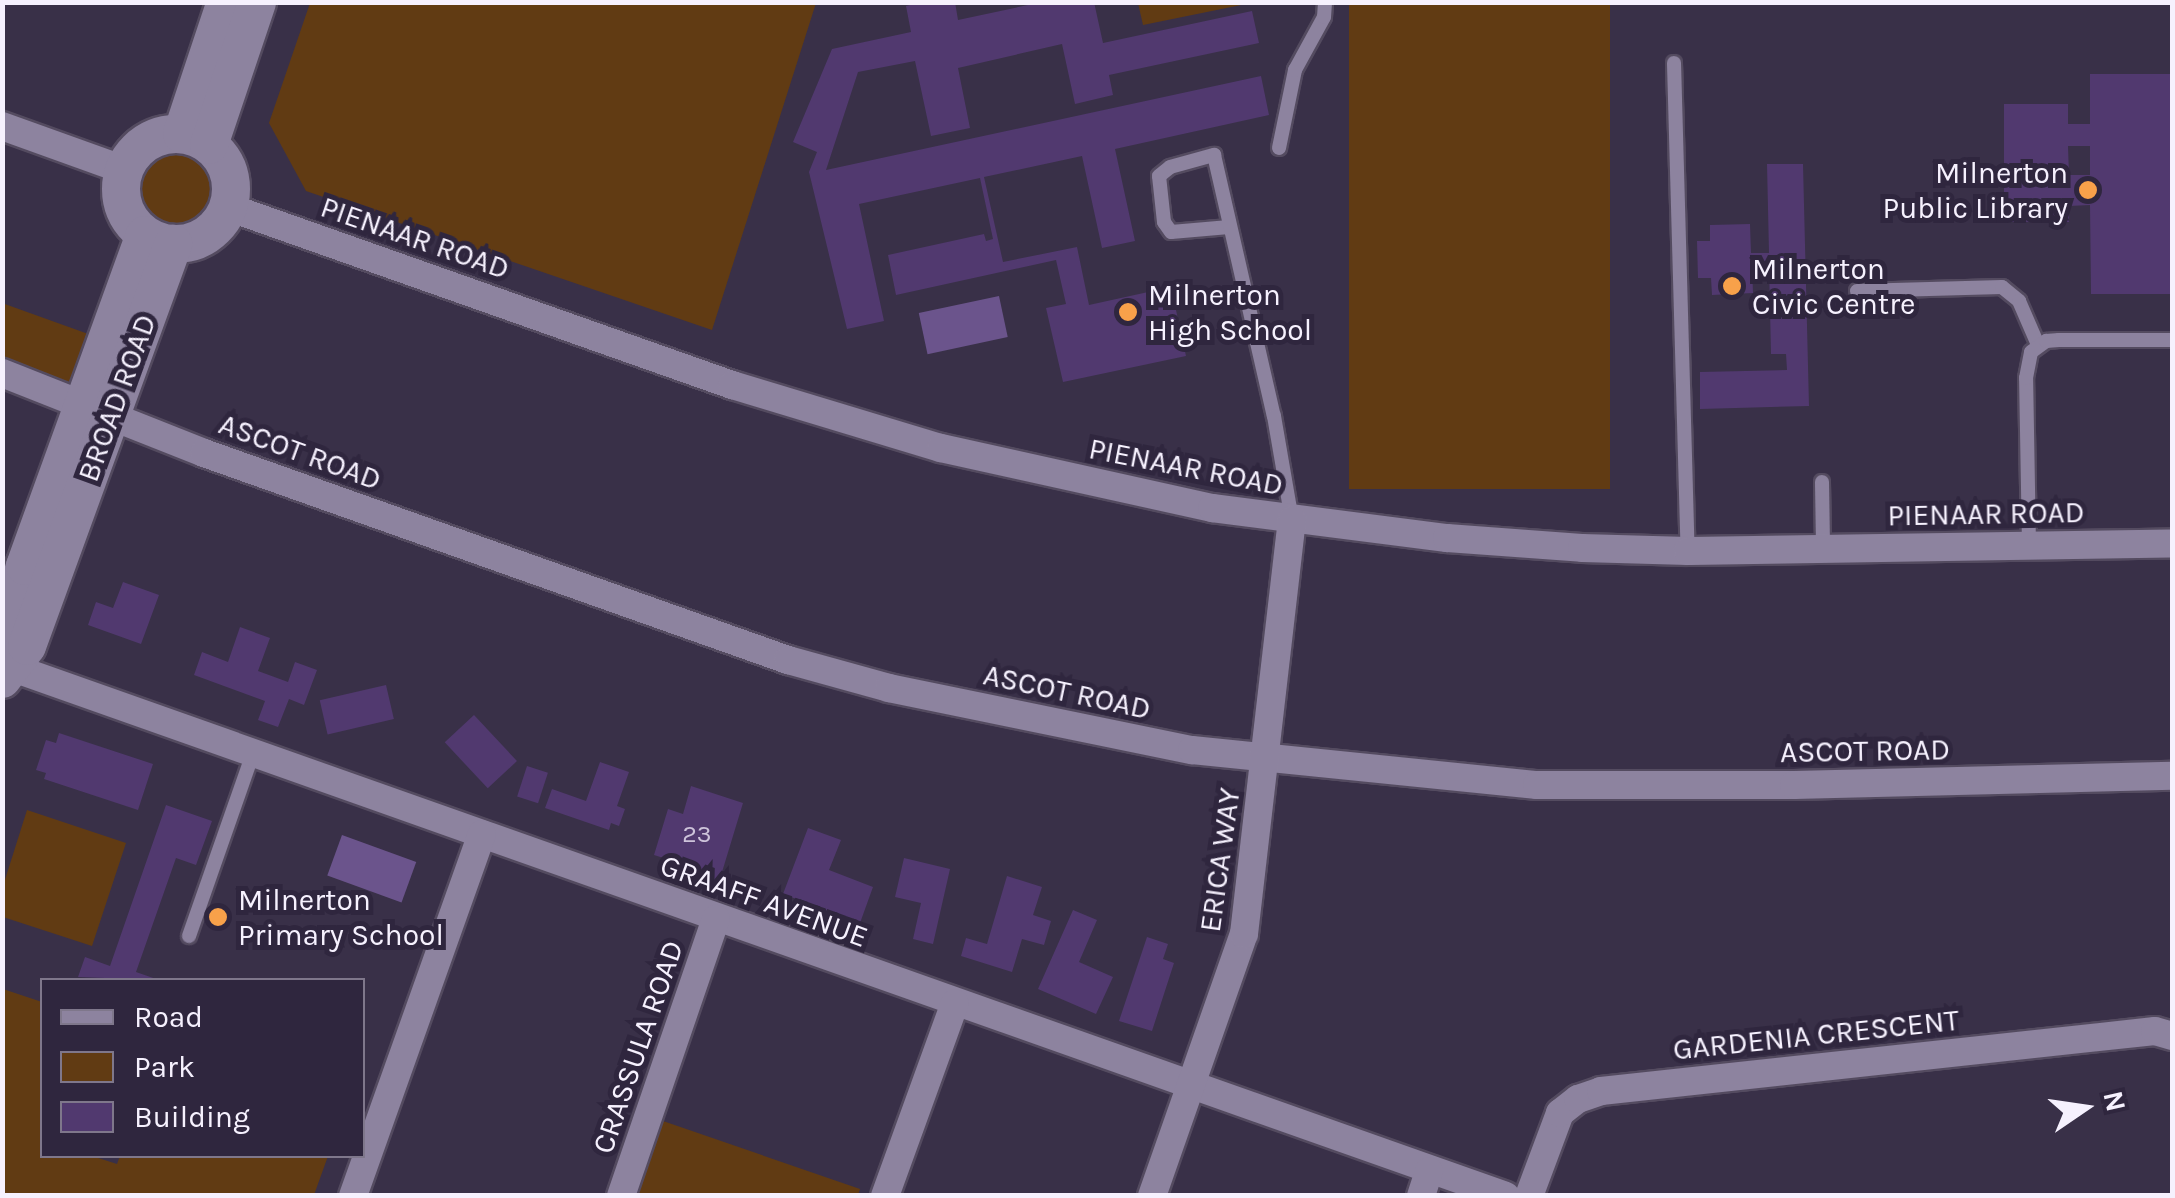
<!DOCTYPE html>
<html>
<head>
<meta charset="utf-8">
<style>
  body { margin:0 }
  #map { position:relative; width:2175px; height:1198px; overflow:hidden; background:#393048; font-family:Karla,sans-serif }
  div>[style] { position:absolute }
  .green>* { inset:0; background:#613b13; transform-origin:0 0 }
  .round { border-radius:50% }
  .water>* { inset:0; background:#6b548c; transform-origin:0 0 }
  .building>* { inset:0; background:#51396f; transform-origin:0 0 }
  .roads { filter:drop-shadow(2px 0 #544b60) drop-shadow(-2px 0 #544b60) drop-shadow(0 2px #544b60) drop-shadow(0 -2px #544b60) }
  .lane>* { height:14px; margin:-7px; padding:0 7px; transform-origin:7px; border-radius:7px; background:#8d839f }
  .street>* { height:28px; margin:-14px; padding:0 14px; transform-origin:14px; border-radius:14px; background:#8d839f }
  .secondary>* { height:38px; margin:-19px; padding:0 19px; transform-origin:19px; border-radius:19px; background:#8d839f }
  .secondary>.ring { margin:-19px; padding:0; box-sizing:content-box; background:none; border:38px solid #8d839f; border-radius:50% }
  .dots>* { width:28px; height:28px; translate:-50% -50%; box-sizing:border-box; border:5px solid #2f263e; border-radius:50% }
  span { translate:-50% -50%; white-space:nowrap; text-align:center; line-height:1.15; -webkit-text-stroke:10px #2f263e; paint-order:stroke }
  .number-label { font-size:25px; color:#cdc3da }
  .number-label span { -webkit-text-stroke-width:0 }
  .poi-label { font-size:30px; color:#f6f1fe }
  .right { translate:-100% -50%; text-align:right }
  .left { translate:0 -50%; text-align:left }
  .street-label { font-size:30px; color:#f6f1fe }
  .frame { position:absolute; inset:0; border:5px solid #f6f1fe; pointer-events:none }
  .legend { position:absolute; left:40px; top:978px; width:325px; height:180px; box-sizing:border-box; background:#2f263e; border:2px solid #7f778b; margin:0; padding:12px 18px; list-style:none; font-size:30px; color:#f6f1fe }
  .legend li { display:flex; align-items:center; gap:20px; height:50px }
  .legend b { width:50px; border:2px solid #7f778b }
  .north { position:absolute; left:2035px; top:1058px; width:100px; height:100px; -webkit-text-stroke:8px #2f263e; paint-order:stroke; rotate:77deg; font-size:28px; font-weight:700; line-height:40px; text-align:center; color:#f6f1fe }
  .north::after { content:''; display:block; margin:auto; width:35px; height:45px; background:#f6f1fe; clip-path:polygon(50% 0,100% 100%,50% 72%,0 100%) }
</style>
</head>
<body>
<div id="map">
  <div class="green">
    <i style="clip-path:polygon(310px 3px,816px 3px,712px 330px,306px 191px,269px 123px)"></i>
    <i style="clip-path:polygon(1138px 3px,1138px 2px,1251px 3px,1143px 25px)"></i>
    <i style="left:1349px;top:3px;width:261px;height:486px"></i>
    <i class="round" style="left:134px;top:147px;width:84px;height:84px"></i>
    <i style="clip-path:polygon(2px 303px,105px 340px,83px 403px,3px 373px)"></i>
    <i style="clip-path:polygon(27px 810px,126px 843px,92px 946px,3px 917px,3px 886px)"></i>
    <i style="clip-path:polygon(3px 989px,42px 1002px,42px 1156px,92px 1156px,117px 1164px,120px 1156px,328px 1156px,314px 1195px,3px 1195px)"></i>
    <i style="clip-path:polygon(663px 1121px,860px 1189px,858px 1195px,637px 1195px)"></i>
  </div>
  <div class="water">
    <i style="left:999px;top:296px;width:42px;height:82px;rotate:78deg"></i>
    <i style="left:342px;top:835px;width:79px;height:43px;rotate:20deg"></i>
  </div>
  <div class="building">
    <i style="clip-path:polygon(922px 2px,955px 2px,958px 20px,1042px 2px,1094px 2px,1103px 43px,1252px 11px,1259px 43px,1109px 75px,1113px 95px,1075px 104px,1062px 44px,958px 68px,970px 128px,931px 136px,915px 61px,858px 72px,826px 170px,1261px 76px,1269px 115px,1115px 149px,1135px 241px,1102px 248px,1082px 156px,984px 177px,1003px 262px,1077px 247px,1089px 305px,1171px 287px,1186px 356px,1063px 382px,1046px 308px,1066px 304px,1056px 260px,896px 295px,888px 255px,984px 234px,986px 241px,993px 239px,980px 178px,859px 204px,884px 321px,847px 329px,809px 172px,817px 152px,793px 142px,832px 49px,911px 32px,906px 6px)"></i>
    <i style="clip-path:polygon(evenodd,2090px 74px,2172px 74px,2172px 294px,2091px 294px,2090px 205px,2069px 206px,2069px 222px,2004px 222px,2004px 104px,2068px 104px,2068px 124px,2090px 124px,2090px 74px,2068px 146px,2090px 146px,2090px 175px,2069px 175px,2068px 146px)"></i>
    <i style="clip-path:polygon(1767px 164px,1803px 164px,1809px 406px,1700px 409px,1700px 372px,1787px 370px,1786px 354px,1771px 354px,1769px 265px,1752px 265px,1753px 293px,1712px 295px,1711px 278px,1698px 278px,1697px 241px,1710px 241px,1710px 225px,1750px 224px,1751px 253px,1769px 253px)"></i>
    <i style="clip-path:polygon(123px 582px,159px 595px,141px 644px,88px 625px,96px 602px,113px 608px)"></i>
    <i style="clip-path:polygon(240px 627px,270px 638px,258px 671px,288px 682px,295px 662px,317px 670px,304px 705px,289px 699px,278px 727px,258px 720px,265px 701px,194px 675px,202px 652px,228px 662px)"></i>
    <i style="left:386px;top:685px;width:35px;height:68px;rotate:77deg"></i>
    <i style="left:474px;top:715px;width:63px;height:40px;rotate:47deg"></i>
    <i style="clip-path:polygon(59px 733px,153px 764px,138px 810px,44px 779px,46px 773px,36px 770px,46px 740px,56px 743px)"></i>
    <i style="clip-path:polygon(600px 762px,629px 772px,617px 806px,625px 809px,619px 826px,611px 823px,609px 830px,545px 808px,552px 789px,586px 801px)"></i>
    <i style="left:527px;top:766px;width:22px;height:32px;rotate:18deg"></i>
    <i style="clip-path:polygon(691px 786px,743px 803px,719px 882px,685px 882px,689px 866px,654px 855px,668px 809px,683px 814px)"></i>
    <i style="clip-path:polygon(166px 805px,212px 821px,196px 865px,176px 858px,136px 972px,159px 980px,78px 977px,85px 957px,110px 966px)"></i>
    <i style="clip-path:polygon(808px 828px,841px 840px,829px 870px,873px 887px,860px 923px,783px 894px)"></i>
    <i style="clip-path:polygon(904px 858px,950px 869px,933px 944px,913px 939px,921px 903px,895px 897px)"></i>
    <i style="clip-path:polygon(1007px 876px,1042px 887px,1033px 915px,1051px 921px,1044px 945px,1022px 939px,1012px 972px,961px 956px,966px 938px,987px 944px)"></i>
    <i style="clip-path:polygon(1073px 910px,1097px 920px,1079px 962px,1113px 977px,1096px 1014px,1038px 989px)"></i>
    <i style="clip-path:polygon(1147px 937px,1168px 944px,1163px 959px,1174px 963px,1152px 1031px,1119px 1021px)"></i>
  </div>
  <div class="roads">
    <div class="lane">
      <i style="left:1674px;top:63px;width:488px;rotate:88.4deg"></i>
      <i style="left:1279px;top:148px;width:80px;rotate:-78.4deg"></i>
      <i style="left:1295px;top:70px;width:60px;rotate:-61.3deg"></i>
      <i style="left:1324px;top:17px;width:15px;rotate:-86deg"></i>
      <i style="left:1229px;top:227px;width:58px;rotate:175.1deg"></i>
      <i style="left:1171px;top:232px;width:12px;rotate:-125deg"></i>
      <i style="left:1164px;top:222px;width:46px;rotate:-96.2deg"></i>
      <i style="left:1159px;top:176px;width:14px;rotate:-39deg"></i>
      <i style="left:1170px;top:167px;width:46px;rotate:-15.3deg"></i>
      <i style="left:1214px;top:155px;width:268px;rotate:77.1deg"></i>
      <i style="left:1274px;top:416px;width:106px;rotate:80.2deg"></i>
      <i style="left:1857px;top:291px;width:145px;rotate:-1.6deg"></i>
      <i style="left:2002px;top:287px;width:22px;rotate:39deg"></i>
      <i style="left:2019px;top:301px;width:48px;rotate:66.6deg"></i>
      <i style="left:1822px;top:482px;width:67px;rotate:89.1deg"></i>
      <i style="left:2029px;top:545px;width:167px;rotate:-91deg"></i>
      <i style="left:2026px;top:378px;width:26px;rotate:-79deg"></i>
      <i style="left:2031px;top:352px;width:19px;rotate:-36deg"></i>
      <i style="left:2046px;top:341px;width:13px;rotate:-4deg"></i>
      <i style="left:2059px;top:340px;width:113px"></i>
      <i style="left:189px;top:936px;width:194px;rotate:-70.7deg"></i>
    </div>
    <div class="street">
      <i style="left:2px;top:126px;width:130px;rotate:19.8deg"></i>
      <i style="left:228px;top:207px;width:535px;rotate:19.45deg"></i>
      <i style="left:732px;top:385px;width:218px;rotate:16.8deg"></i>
      <i style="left:941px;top:448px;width:278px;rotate:12.5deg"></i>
      <i style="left:1212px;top:508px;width:237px;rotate:7.3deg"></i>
      <i style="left:1447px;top:538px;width:135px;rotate:4.2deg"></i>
      <i style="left:1582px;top:548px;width:106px;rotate:1.6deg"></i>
      <i style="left:1688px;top:551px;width:484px;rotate:-0.9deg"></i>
      <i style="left:2px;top:373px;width:217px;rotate:21.6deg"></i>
      <i style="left:204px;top:453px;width:620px;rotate:19.52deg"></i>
      <i style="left:788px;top:660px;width:105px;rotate:15.5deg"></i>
      <i style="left:889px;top:688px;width:309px;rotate:11.6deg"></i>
      <i style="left:1192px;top:750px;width:347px;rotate:5.8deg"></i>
      <i style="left:1537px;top:785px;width:257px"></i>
      <i style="left:1794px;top:785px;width:378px;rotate:-1.4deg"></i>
      <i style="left:2px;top:664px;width:1595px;rotate:19.48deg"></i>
      <i style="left:353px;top:1196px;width:384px;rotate:-70.4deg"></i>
      <i style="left:621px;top:1196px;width:293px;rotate:-71.1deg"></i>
      <i style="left:885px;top:1196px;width:205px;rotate:-70.1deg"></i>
      <i style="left:1152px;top:1196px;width:278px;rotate:-70.7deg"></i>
      <i style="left:1244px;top:934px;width:417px;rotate:-83.4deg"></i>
      <i style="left:1421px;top:1196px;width:26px;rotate:-72deg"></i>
      <i style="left:1529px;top:1196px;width:89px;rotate:-69.5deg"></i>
      <i style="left:1560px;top:1113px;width:23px;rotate:-38deg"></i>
      <i style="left:1578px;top:1099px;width:24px;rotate:-19deg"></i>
      <i style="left:1601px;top:1091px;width:557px;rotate:-6.18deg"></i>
      <i style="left:2155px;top:1031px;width:18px;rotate:16deg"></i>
    </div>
    <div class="secondary">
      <i class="ring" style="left:121px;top:134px;width:72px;height:72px"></i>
      <i style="left:182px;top:134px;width:139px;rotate:-71.6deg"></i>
      <i style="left:209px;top:145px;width:151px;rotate:-71.4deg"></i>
      <i style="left:2px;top:643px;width:80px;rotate:-73.4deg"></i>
      <i style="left:25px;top:566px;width:352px;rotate:-70.1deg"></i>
      <i style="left:2px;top:679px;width:41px;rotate:-52.9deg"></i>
      <i style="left:27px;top:646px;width:428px;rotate:-70deg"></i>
    </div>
  </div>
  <div class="dots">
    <i style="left:2088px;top:190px;background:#f8a14a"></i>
    <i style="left:1732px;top:286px;background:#f8a14a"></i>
    <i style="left:1128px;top:312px;background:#f8a14a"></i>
    <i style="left:218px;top:917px;background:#f8a14a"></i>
  </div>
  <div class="number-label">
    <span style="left:697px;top:834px">23</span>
  </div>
  <div class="poi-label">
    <span class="right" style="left:2068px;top:190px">Milnerton<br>Public Library</span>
    <span class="left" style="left:1752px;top:286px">Milnerton<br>Civic Centre</span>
    <span class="left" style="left:1148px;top:312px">Milnerton<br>High School</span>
    <span class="left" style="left:238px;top:917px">Milnerton<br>Primary School</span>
  </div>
  <div class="street-label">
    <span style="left:415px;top:238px;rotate:19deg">PIENAAR ROAD</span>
    <span style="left:117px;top:398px;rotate:-70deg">BROAD ROAD</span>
    <span style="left:300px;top:452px;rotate:20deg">ASCOT ROAD</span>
    <span style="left:1186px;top:467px;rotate:11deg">PIENAAR ROAD</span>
    <span style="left:1986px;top:514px;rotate:-1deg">PIENAAR ROAD</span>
    <span style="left:1067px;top:692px;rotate:12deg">ASCOT ROAD</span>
    <span style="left:1865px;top:751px;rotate:-1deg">ASCOT ROAD</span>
    <span style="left:1220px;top:860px;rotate:-82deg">ERICA WAY</span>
    <span style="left:764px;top:901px;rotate:20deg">GRAAFF AVENUE</span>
    <span style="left:1816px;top:1035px;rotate:-6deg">GARDENIA CRESCENT</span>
    <span style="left:638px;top:1047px;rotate:-71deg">CRASSULA ROAD</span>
  </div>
  <div class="frame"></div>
  <ul class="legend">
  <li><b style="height:12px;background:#8d839f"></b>Road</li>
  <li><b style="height:28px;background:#613b13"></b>Park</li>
  <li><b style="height:28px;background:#51396f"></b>Building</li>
  </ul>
  <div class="north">N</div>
</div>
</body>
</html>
